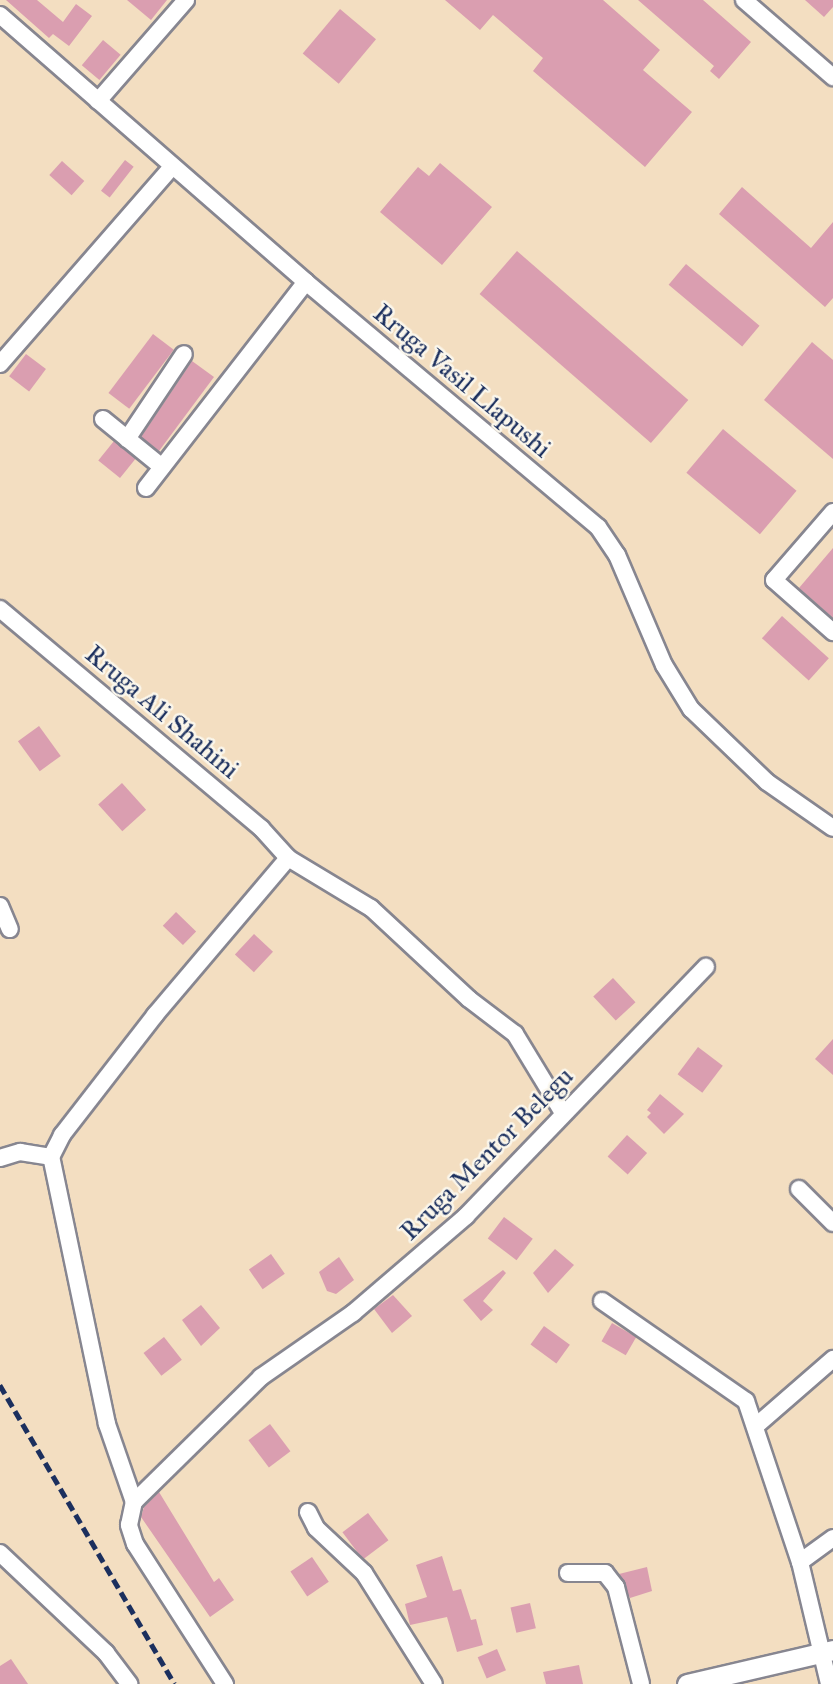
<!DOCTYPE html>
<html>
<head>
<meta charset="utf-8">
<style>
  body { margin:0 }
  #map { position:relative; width:833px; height:1684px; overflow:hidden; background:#f3dec1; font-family:"IM FELL Great Primer",serif }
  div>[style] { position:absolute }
  .building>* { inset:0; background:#da9eb0; transform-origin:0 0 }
  .roads { filter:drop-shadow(2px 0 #878690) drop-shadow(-2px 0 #878690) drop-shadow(0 2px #878690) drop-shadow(0 -2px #878690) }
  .minor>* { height:16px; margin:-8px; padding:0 8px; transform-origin:8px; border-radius:8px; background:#fff }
  .tertiary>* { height:19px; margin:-9.5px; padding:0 9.5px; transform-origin:9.5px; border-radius:9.5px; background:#fff }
  .rail>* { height:4.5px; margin-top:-2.25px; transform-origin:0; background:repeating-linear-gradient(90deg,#1b2f5e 0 10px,transparent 0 15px) }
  span { translate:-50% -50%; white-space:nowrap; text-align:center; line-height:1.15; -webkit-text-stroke:5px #fbf7ec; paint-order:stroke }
  .street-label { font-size:26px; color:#1b2f5e }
</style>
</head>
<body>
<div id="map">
  <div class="building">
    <i style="clip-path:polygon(6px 0,37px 0,63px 22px,76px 4px,92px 16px,69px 46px,53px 34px,49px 38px)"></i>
    <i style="clip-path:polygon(127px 0,167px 0,151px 20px)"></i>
    <i style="clip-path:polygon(445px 0,603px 0,660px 50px,643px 70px,692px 112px,645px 167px,533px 71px,543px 58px,493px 15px,480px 30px)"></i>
    <i style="clip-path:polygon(638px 0,703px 0,751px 42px,719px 79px,710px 71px,714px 66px)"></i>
    <i style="clip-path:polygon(805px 0,833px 0,833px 7px,824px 17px)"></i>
    <i style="left:340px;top:9px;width:47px;height:58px;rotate:40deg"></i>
    <i style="left:103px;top:40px;width:23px;height:33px;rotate:40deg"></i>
    <i style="left:125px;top:160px;width:11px;height:39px;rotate:38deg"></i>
    <i style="left:62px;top:161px;width:30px;height:19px;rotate:42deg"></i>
    <i style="clip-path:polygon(440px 163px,492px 207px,442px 265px,380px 212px,418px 167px,429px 176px)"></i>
    <i style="clip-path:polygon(742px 187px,811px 248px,833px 222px,833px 298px,825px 307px,719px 214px)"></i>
    <i style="left:517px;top:251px;width:227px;height:57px;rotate:41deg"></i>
    <i style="left:686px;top:264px;width:96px;height:27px;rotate:40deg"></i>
    <i style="left:153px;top:334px;width:26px;height:74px;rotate:37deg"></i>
    <i style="clip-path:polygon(812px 342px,833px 360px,833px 459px,764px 400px)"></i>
    <i style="left:26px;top:354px;width:25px;height:28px;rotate:37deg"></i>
    <i style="clip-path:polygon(192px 361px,214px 377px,159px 451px,141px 437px)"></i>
    <i style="left:723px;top:429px;width:96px;height:57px;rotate:40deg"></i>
    <i style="left:114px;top:441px;width:28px;height:25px;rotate:39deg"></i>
    <i style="clip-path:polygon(833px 548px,833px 618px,799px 588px)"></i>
    <i style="left:782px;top:616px;width:63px;height:30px;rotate:42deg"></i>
    <i style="left:39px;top:726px;width:37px;height:26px;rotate:54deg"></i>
    <i style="left:122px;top:783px;width:36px;height:32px;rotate:48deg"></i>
    <i style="left:176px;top:912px;width:28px;height:19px;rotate:44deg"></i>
    <i style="left:254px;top:934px;width:26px;height:28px;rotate:43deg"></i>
    <i style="left:613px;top:978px;width:33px;height:27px;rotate:47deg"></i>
    <i style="clip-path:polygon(833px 1039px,833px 1075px,815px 1059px)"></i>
    <i style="left:698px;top:1047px;width:31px;height:34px;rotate:37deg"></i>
    <i style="clip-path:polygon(660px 1094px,684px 1114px,664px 1134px,647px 1117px,651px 1113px,647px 1110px)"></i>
    <i style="left:627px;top:1135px;width:27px;height:29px;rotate:42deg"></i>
    <i style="left:504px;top:1217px;width:36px;height:27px;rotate:37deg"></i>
    <i style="clip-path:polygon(555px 1249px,574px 1265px,548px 1293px,533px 1273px)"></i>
    <i style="left:271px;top:1254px;width:24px;height:27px;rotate:55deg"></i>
    <i style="clip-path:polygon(339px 1257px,354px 1280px,336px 1294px,327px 1291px,319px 1272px)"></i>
    <i style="clip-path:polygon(503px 1270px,506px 1273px,483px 1301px,493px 1310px,481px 1321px,463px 1300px)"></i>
    <i style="clip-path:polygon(393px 1295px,412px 1316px,392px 1333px,374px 1309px)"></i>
    <i style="clip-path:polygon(201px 1305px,220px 1328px,201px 1346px,182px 1320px)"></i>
    <i style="left:612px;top:1323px;width:28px;height:21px;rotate:30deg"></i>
    <i style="left:544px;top:1326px;width:32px;height:23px;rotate:36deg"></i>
    <i style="left:164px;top:1337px;width:29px;height:26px;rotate:52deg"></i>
    <i style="left:270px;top:1424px;width:34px;height:27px;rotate:53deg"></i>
    <i style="clip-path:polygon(159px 1492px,214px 1582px,219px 1578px,234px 1600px,210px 1617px,141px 1517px,144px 1507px)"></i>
    <i style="left:368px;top:1513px;width:34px;height:32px;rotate:53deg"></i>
    <i style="clip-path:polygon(442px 1556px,453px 1591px,461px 1589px,471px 1620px,476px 1619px,483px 1645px,457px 1652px,447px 1617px,410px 1625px,405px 1604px,427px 1597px,416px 1565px)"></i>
    <i style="left:312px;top:1557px;width:30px;height:26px;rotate:56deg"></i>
    <i style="clip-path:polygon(647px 1567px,652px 1591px,630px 1598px,619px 1574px)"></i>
    <i style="left:530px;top:1603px;width:26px;height:20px;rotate:77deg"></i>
    <i style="left:497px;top:1649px;width:23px;height:21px;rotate:67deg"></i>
    <i style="clip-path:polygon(11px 1659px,28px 1684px,0 1684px,0 1666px)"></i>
    <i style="clip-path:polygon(579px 1665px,583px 1684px,546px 1684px,543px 1672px)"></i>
  </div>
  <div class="roads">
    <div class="minor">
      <i style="left:744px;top:0;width:118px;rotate:40.9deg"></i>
      <i style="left:0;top:15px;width:406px;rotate:41.1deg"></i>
      <i style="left:306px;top:282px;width:381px;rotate:40deg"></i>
      <i style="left:598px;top:527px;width:34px;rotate:56deg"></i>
      <i style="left:617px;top:555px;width:120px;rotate:66.9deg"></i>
      <i style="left:664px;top:665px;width:52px;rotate:58.5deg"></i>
      <i style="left:691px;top:709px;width:105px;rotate:43.8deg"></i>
      <i style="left:767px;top:782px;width:80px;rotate:34.9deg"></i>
      <i style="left:98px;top:101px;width:134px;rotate:-48.9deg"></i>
      <i style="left:0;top:364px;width:262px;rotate:-48.9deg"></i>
      <i style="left:103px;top:419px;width:76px;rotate:39.1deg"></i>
      <i style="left:127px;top:439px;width:102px;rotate:-56.2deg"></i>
      <i style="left:146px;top:488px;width:261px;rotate:-52.2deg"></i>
      <i style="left:833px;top:512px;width:90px;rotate:130.9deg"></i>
      <i style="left:774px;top:580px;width:79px;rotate:41.4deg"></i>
      <i style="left:0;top:609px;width:341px;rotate:40deg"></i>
      <i style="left:261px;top:828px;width:40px;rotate:48deg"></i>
      <i style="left:288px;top:858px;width:97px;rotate:31.1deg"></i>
      <i style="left:371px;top:908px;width:134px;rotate:42.9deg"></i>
      <i style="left:469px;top:999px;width:58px;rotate:37.3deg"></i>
      <i style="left:515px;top:1034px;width:92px;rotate:58.7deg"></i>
      <i style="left:0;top:906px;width:25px;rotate:67deg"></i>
      <i style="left:0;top:1158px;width:21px;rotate:-17deg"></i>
      <i style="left:20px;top:1152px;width:31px;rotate:9deg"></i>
      <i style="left:799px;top:1189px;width:48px;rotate:45deg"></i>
      <i style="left:602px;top:1301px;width:175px;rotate:34.8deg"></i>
      <i style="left:746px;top:1401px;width:170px;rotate:71.5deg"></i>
      <i style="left:800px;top:1562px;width:125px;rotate:76.6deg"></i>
      <i style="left:757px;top:1425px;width:101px;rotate:-41deg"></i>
      <i style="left:134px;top:1502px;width:83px;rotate:-109.1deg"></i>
      <i style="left:107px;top:1424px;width:273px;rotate:-101.8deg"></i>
      <i style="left:51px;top:1157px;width:25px;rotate:-63deg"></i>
      <i style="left:62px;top:1135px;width:152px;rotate:-52.2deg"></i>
      <i style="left:155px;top:1015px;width:206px;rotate:-49.7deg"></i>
      <i style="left:308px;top:1512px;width:18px;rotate:63deg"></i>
      <i style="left:316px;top:1528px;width:66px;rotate:43.2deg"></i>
      <i style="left:364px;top:1573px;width:131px;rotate:57.8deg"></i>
      <i style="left:0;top:1553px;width:146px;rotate:43.3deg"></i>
      <i style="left:106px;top:1653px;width:39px;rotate:53deg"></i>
      <i style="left:800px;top:1562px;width:41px;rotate:-36deg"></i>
      <i style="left:568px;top:1573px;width:37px"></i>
      <i style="left:605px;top:1573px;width:18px;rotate:52deg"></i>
      <i style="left:616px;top:1587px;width:100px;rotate:75.5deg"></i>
      <i style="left:225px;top:1684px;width:166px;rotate:-122.7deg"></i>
      <i style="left:135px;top:1544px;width:20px;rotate:-108deg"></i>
      <i style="left:129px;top:1525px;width:24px;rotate:-78deg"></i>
      <i style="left:134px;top:1502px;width:178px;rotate:-44.5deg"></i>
      <i style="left:261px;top:1377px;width:112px;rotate:-34.8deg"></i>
      <i style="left:353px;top:1313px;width:149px;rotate:-40.6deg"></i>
      <i style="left:466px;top:1216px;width:346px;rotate:-46.1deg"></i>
    </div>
    <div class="tertiary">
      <i style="left:687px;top:1684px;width:150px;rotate:-13.1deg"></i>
    </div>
  </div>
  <div class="rail">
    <i style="left:0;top:1385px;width:346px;rotate:59.7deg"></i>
  </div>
  <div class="street-label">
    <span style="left:462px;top:381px;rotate:40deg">Rruga Vasil Llapushi</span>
    <span style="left:162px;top:712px;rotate:40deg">Rruga Ali Shahini</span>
    <span style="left:487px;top:1154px;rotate:-45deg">Rruga Mentor Belegu</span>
  </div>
</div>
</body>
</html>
